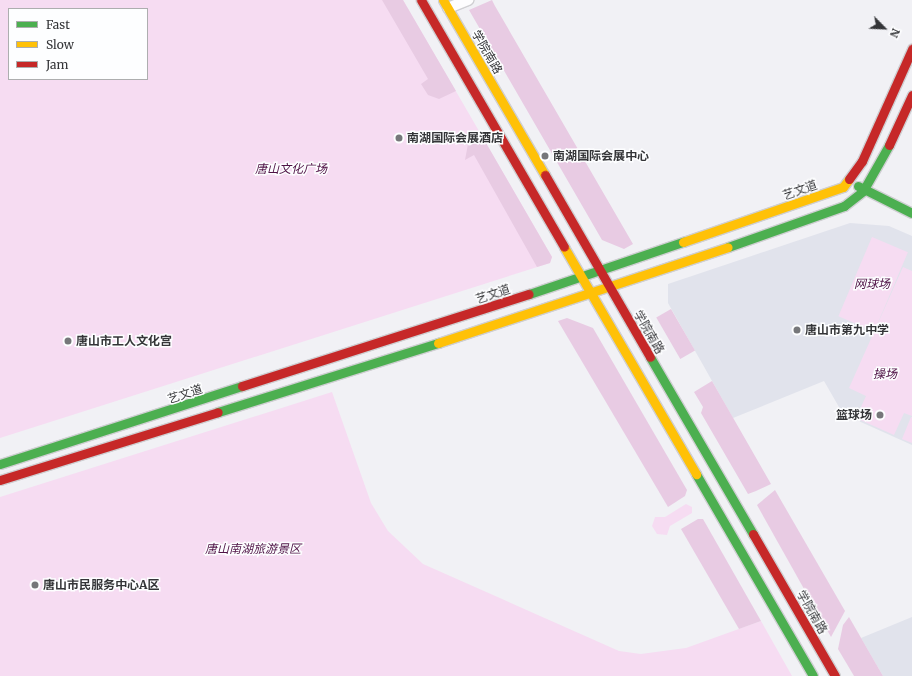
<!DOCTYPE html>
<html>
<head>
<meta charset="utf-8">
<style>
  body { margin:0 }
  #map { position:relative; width:912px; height:676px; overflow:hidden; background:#f1f1f5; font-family:Merriweather,"Noto Sans SC",serif }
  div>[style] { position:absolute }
  .built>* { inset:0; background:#e1e3ec }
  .green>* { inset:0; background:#f6dcf2; transform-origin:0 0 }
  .forest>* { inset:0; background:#e8cbe3; transform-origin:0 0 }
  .roads { filter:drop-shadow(1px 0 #cfcfd2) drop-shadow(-1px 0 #cfcfd2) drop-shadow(0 1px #cfcfd2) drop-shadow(0 -1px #cfcfd2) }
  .street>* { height:10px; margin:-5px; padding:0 5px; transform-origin:5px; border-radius:5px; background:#fdfdfe }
  .fast>* { height:9px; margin:-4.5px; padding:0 4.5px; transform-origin:4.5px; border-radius:4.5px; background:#4caf50 }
  .slow>* { height:9px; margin:-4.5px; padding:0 4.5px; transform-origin:4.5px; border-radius:4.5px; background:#ffc107 }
  .jam>* { height:9px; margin:-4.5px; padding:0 4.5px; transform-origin:4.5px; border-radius:4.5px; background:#c62828 }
  .dots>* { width:11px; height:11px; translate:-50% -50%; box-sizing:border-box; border:2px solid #fdfeff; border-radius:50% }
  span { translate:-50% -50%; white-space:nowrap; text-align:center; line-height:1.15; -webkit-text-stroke:3px #fdfeff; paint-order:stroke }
  .street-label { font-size:12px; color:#343538 }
  .poi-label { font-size:12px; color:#343538; font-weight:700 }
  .left { translate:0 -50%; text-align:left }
  .right { translate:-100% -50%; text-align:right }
  .park-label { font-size:12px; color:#4f1246; font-style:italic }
  .legend { position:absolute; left:8px; top:8px; width:140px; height:72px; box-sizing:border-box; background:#fdfeff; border:1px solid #adaeaf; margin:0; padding:5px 7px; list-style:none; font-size:12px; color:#343538 }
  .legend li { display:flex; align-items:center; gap:8px; height:20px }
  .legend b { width:20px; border:1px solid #adaeaf }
  .north { position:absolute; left:864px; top:8px; width:40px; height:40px; -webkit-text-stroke:3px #fdfeff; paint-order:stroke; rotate:114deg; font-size:11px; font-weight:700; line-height:16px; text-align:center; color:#343538 }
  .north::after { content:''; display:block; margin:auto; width:14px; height:18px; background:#343538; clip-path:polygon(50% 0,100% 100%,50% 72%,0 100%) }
</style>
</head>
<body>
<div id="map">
  <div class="built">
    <i style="clip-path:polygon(850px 223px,889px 226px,912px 236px,912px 445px,843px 414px,824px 381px,733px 418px,668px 303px,668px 284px)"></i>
    <i style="clip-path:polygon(912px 617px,912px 676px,883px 676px,861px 638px)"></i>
  </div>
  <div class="green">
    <i style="clip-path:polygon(evenodd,0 0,403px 0,552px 257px,550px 263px,0 438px,0 0,9px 9px,147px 9px,147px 79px,9px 79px,9px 9px)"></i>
    <i style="left:872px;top:237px;width:39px;height:86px;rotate:23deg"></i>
    <i style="clip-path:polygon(903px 267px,912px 271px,912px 416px,904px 413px,894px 435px,856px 418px,866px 396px,849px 388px)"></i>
    <i style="clip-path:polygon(332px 392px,371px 503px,388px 531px,423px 564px,619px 651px,641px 654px,686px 648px,761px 621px,792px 676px,0 676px,0 497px)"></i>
    <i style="clip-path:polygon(911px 417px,912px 417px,912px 443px,902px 439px)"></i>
    <i style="clip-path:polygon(686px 504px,692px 507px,692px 513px,670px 526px,667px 535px,657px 534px,652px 526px,655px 517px,665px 517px)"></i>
  </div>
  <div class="forest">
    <i style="clip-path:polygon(382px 0,403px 0,456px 91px,439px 99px,428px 95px,421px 84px,428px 79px)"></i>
    <i style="clip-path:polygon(492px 0,495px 6px,633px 244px,624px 249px,602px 240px,469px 10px)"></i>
    <i style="clip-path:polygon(482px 136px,552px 257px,550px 263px,537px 267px,474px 155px,465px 160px,468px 144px)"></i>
    <i style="left:671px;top:309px;width:48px;height:17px;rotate:60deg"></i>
    <i style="clip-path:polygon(567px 318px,593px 328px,687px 490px,685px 496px,668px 507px,558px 321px)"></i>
    <i style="clip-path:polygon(712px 381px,771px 484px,756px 491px,748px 494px,701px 413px,703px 407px,694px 392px)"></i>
    <i style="clip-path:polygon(775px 490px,845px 611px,831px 637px,757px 505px)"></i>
    <i style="clip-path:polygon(698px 519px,703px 519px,761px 621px,739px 629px,681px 529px)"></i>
    <i style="clip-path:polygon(849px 617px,883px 676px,854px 676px,838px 649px,843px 625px)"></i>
  </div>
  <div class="roads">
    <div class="street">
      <i style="left:448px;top:8px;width:22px;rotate:-22deg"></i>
    </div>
    <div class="fast">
      <i style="left:858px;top:186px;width:60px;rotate:26.6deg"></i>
      <i style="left:728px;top:247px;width:123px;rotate:-19.5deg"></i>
      <i style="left:844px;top:206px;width:24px;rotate:-38deg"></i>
      <i style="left:863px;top:191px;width:53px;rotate:-60.5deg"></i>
      <i style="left:529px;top:294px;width:163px;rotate:-18.7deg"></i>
      <i style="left:650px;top:357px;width:205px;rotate:59.8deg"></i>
      <i style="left:218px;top:412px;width:231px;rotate:-17.4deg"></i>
      <i style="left:0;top:464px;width:254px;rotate:-17.9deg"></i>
      <i style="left:696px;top:474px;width:233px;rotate:59.9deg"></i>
    </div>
    <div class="slow">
      <i style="left:443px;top:0;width:203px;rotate:59.8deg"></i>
      <i style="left:683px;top:242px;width:169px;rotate:-19deg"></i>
      <i style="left:843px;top:187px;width:10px;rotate:-53deg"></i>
      <i style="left:564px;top:247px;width:263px;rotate:59.8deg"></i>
      <i style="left:438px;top:343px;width:305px;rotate:-18.3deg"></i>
    </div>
    <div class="jam">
      <i style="left:421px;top:0;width:285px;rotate:59.9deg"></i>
      <i style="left:889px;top:145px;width:55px;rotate:-65.3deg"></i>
      <i style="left:545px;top:175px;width:210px;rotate:60deg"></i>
      <i style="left:849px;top:179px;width:22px;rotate:-54deg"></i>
      <i style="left:862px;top:161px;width:123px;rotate:-65.9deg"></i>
      <i style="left:242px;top:386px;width:301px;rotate:-17.8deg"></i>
      <i style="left:0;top:480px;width:228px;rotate:-17.3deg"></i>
      <i style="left:753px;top:534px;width:164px;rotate:60deg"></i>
    </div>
  </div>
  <div class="dots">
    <i style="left:399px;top:138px;background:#76777a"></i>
    <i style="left:545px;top:156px;background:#76777a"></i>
    <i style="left:797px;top:330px;background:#76777a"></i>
    <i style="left:68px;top:341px;background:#76777a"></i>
    <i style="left:880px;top:415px;background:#76777a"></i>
    <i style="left:35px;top:585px;background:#76777a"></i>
  </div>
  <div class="street-label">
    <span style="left:487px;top:52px;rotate:60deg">学院南路</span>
    <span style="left:800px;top:190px;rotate:-19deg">艺文道</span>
    <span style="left:493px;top:294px;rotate:-18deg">艺文道</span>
    <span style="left:649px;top:332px;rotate:60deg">学院南路</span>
    <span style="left:185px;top:394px;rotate:-18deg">艺文道</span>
    <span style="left:812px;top:612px;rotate:60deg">学院南路</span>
  </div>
  <div class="poi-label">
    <span class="left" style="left:407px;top:138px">南湖国际会展酒店</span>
    <span class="left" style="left:553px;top:156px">南湖国际会展中心</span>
    <span class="left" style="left:805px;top:330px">唐山市第九中学</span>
    <span class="left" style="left:76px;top:341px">唐山市工人文化宫</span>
    <span class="right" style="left:872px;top:415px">篮球场</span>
    <span class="left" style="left:43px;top:585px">唐山市民服务中心A区</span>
  </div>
  <div class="park-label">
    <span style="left:291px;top:169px">唐山文化广场</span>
    <span style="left:872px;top:284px">网球场</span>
    <span style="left:885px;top:374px">操场</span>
    <span style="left:253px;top:549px">唐山南湖旅游景区</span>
  </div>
  <ul class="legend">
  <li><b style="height:5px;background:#4caf50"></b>Fast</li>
  <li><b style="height:5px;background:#ffc107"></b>Slow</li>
  <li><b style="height:5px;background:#c62828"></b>Jam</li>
  </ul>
  <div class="north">N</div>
</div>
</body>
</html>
